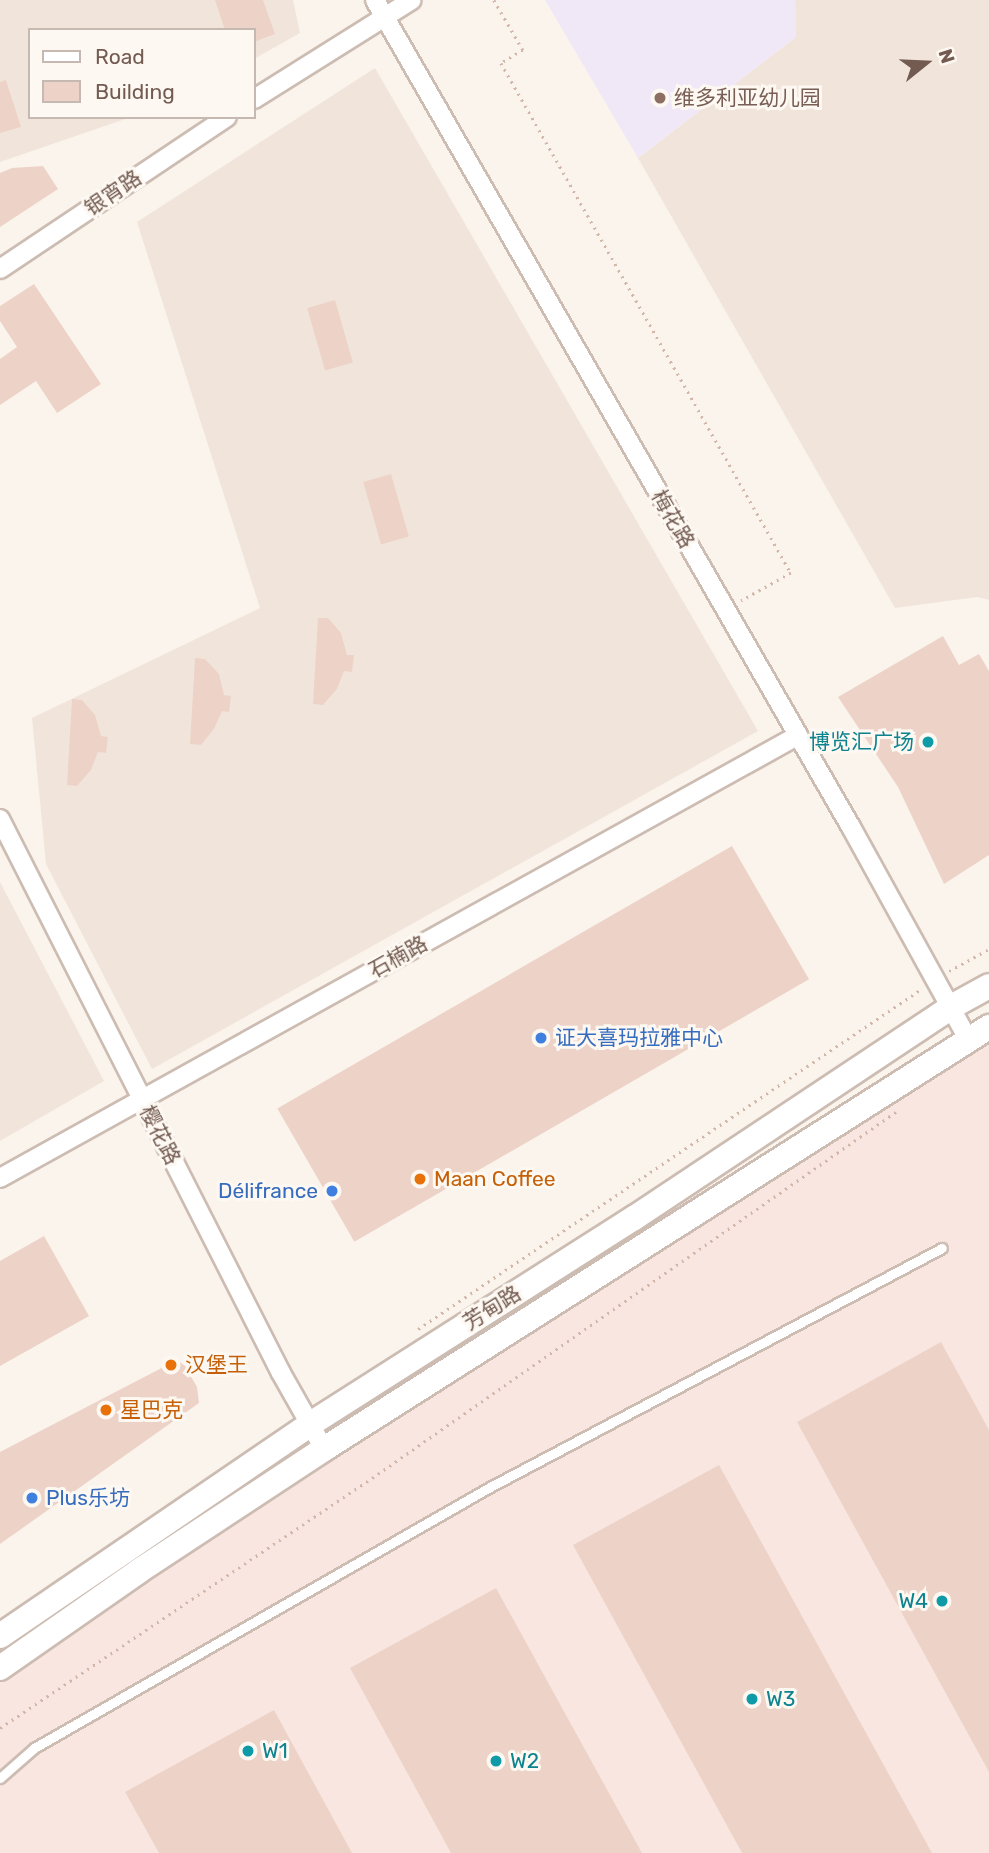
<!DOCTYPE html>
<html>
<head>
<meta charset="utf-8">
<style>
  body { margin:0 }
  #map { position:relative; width:989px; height:1853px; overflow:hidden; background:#faf4ec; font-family:Rubik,"Noto Sans SC",sans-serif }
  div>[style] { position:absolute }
  .residential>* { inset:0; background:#f1e5db }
  .commercial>* { inset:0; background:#f9e6e1 }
  .education>* { inset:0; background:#f0e8f7 }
  .building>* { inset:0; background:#edd3c7; transform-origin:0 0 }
  .path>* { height:2.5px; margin-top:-1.25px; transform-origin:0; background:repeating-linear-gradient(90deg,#d2b6a9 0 2px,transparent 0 7px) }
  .roads { filter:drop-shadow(2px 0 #ccbcb2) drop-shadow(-2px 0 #ccbcb2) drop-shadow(0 2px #ccbcb2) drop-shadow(0 -2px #ccbcb2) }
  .lane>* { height:9px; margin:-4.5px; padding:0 4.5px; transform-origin:4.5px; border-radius:4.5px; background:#fff }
  .street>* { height:18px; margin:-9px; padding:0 9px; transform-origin:9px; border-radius:9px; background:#fff }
  .secondary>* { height:24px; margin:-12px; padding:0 12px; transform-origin:12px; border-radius:12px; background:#fff }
  .dots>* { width:19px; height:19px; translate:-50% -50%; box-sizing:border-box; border:4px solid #fdf8f2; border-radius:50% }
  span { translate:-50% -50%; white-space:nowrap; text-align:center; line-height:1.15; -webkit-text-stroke:6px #fdf8f2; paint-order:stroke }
  .education-label { font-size:21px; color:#785e54 }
  .left { translate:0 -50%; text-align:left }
  .street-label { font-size:21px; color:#735b51 }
  .culture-label { font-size:21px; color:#0d838f }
  .right { translate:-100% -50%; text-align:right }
  .shop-label { font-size:21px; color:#366cbe }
  .food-label { font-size:21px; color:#c56008 }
  .legend { position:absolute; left:28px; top:28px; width:228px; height:91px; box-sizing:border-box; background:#fdf8f2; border:2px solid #c6b9b2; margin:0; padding:9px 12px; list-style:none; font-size:21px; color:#735b51 }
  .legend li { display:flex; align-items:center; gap:14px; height:35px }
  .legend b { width:35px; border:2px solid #c6b9b2 }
  .north { position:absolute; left:891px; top:28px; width:70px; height:70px; -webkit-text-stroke:5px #fdf8f2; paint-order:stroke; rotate:72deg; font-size:19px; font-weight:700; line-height:28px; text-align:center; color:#735b51 }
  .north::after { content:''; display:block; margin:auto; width:24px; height:32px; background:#735b51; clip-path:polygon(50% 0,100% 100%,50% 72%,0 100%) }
</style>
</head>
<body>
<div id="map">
  <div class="residential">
    <i style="clip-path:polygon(0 0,293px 0,300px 33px,254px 59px,254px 30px,30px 30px,30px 117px,131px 117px,0 162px)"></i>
    <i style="clip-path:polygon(795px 0,989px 0,989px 600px,977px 597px,895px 608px,638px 158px,796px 37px)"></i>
    <i style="clip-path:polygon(375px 68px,758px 731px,152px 1069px,46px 864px,32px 718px,260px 608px,137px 222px)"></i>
    <i style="clip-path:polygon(0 882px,104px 1081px,0 1141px)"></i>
  </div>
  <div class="commercial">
    <i style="clip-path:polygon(989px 1042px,989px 1853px,0 1853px,0 1674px,576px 1290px)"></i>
  </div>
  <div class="education">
    <i style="clip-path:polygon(545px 0,795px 0,796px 37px,638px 158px)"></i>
  </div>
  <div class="building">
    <i style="clip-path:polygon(215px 0,263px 0,275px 34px,254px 42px,254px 30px,225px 30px)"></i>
    <i style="clip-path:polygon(6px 80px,21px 127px,0 133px,0 82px)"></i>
    <i style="clip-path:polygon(43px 166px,58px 189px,0 227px,0 173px,12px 168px)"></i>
    <i style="clip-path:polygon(34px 284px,101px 384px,57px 413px,36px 381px,0 405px,0 359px,17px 347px,0 321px,0 306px)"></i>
    <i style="left:335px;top:300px;width:65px;height:29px;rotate:74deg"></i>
    <i style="left:391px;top:474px;width:65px;height:29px;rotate:74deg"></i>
    <i style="clip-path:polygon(318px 618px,328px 618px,341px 633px,347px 655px,354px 655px,352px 672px,344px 671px,337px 689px,323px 705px,313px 704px)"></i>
    <i style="clip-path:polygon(943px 636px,959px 665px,979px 654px,989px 671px,989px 855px,944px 884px,898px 787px,838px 697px)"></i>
    <i style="clip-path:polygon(195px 658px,205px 659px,219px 674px,224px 695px,231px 696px,229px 712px,222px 711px,214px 729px,201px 745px,190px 744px)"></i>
    <i style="clip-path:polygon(72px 699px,82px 700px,95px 715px,101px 736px,108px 737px,106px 753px,98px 752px,91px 770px,77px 786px,67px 785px)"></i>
    <i style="left:732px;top:846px;width:154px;height:525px;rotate:60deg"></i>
    <i style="clip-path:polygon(44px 1236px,89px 1316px,0 1366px,0 1261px)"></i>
    <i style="clip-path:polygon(941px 1342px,989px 1430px,989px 1772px,797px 1422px)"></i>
    <i style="clip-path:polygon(177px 1360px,185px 1366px,197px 1387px,199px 1403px,0 1544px,0 1452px)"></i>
    <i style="clip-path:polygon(719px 1465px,932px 1853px,742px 1853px,573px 1545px)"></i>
    <i style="clip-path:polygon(496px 1588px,642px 1853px,451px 1853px,350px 1668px)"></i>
    <i style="clip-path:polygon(274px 1710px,352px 1853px,159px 1853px,125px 1792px)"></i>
  </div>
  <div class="path">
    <i style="left:494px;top:0;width:58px;rotate:59.9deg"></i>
    <i style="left:523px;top:50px;width:26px;rotate:149deg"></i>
    <i style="left:501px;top:63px;width:587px;rotate:60.38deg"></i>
    <i style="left:791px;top:573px;width:57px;rotate:150.8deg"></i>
    <i style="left:949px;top:971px;width:46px;rotate:-28.8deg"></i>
    <i style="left:418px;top:1329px;width:606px;rotate:-34.03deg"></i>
    <i style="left:0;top:1728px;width:448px;rotate:-33.9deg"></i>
    <i style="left:372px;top:1478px;width:641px;rotate:-34.96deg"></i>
  </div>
  <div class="roads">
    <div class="lane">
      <i style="left:0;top:1778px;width:45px;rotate:-41.4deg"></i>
      <i style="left:34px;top:1748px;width:525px;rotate:-29.79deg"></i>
      <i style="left:490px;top:1487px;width:511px;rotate:-27.87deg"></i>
    </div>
    <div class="street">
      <i style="left:375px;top:0;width:954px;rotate:60.08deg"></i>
      <i style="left:851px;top:827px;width:242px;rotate:61.1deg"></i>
      <i style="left:254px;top:99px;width:186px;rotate:-32.1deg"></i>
      <i style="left:0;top:269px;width:273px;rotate:-33.8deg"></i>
      <i style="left:0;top:819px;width:621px;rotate:63.1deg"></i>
      <i style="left:281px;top:1373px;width:87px;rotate:60.5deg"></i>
      <i style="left:0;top:1178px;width:911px;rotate:-29.01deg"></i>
    </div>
    <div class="secondary">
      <i style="left:0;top:1636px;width:374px;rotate:-34.3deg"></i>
      <i style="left:309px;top:1425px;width:385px;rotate:-32.5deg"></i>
      <i style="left:634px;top:1218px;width:381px;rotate:-33.6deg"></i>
      <i style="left:951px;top:1007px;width:43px;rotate:-28.9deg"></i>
      <i style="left:0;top:1668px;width:169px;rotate:-34.9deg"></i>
      <i style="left:139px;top:1571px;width:222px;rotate:-33.4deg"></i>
      <i style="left:324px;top:1449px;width:788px;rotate:-32.4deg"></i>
    </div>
  </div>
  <div class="dots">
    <i style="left:660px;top:98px;background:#8d6e63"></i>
    <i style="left:928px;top:742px;background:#0f9aa8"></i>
    <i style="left:541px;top:1038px;background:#3f7fe0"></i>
    <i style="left:420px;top:1179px;background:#e8710a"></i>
    <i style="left:332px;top:1191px;background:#3f7fe0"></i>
    <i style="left:171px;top:1365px;background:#e8710a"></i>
    <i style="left:106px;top:1410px;background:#e8710a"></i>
    <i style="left:32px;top:1498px;background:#3f7fe0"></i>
    <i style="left:942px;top:1601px;background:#0f9aa8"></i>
    <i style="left:752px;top:1699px;background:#0f9aa8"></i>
    <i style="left:248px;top:1751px;background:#0f9aa8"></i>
    <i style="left:496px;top:1761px;background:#0f9aa8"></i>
  </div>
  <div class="education-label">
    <span class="left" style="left:674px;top:98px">维多利亚幼儿园</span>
  </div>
  <div class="street-label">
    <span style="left:113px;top:193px;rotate:-34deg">银宵路</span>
    <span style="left:673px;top:519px;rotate:60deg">梅花路</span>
    <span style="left:398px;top:957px;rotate:-29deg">石楠路</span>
    <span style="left:160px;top:1135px;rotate:63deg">樱花路</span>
    <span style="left:492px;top:1308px;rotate:-32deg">芳甸路</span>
  </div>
  <div class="culture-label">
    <span class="right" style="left:914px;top:742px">博览汇广场</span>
    <span class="right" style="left:928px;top:1601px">W4</span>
    <span class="left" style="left:766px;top:1699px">W3</span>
    <span class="left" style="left:262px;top:1751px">W1</span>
    <span class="left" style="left:510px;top:1761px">W2</span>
  </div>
  <div class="shop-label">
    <span class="left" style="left:555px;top:1038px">证大喜玛拉雅中心</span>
    <span class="right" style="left:318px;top:1191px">Délifrance</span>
    <span class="left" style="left:46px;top:1498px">Plus乐坊</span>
  </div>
  <div class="food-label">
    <span class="left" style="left:434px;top:1179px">Maan Coffee</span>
    <span class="left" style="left:185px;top:1365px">汉堡王</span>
    <span class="left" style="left:120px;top:1410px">星巴克</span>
  </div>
  <ul class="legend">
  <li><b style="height:9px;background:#fff"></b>Road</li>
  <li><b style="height:19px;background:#edd3c7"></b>Building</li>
  </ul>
  <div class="north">N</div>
</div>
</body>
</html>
